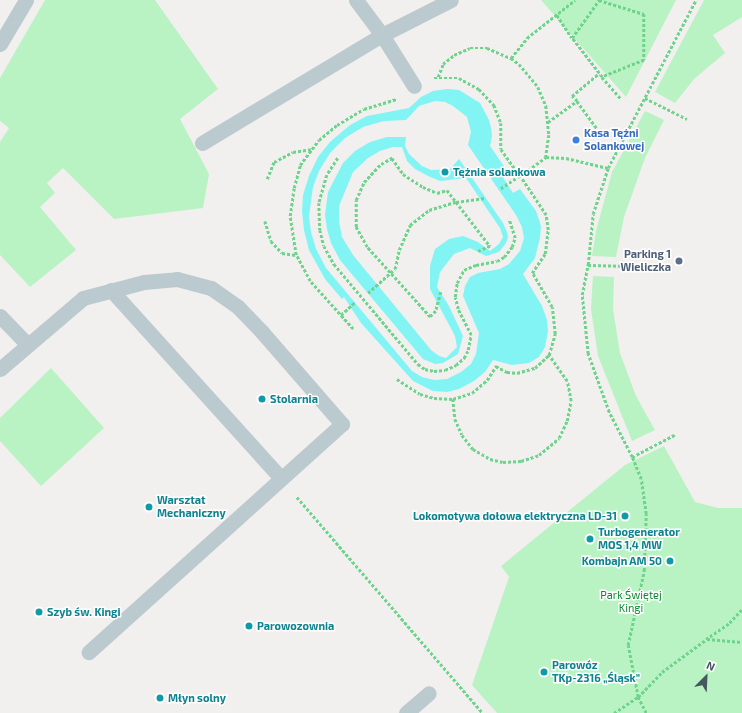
<!DOCTYPE html>
<html>
<head>
<meta charset="utf-8">
<style>
  body { margin:0 }
  #map { position:relative; width:742px; height:713px; overflow:hidden; background:#f2efef; font-family:"Exo 2",sans-serif }
  div>[style] { position:absolute }
  .green>* { inset:0; background:#b9f3c3 }
  .water>* { inset:0; background:#82f4f4 }
  .path>* { height:2.5px; margin-top:-1.25px; transform-origin:0; background:repeating-linear-gradient(90deg,#6ed48c 0 3px,transparent 0 5px) }
  .service>* { height:15px; margin:-7.5px; padding:0 7.5px; transform-origin:7.5px; border-radius:7.5px; background:#bbcacf }
  .dots>* { width:11px; height:11px; translate:-50% -50%; box-sizing:border-box; border:2px solid #fff; border-radius:50% }
  span { translate:-50% -50%; white-space:nowrap; text-align:center; line-height:1.15; -webkit-text-stroke:3px #fff; paint-order:stroke }
  .shop-label { font-size:11px; color:#366cbe; font-weight:700 }
  .left { translate:0 -50%; text-align:left }
  .culture-label { font-size:11px; color:#0d838f; font-weight:700 }
  .right { translate:-100% -50%; text-align:right }
  .service-label { font-size:11px; color:#4e5e75; font-weight:700 }
  .park-label { font-size:11px; color:#0e8731 }
  .north { position:absolute; left:686px; top:657px; width:40px; height:40px; -webkit-text-stroke:3px #fff; paint-order:stroke; rotate:24deg; font-size:11px; font-weight:700; line-height:16px; text-align:center; color:#45585e }
  .north::after { content:''; display:block; margin:auto; width:14px; height:18px; background:#45585e; clip-path:polygon(50% 0,100% 100%,50% 72%,0 100%) }
</style>
</head>
<body>
<div id="map">
  <div class="green">
    <i style="clip-path:polygon(45px 0,155px 0,218px 89px,180px 119px,209px 174px,203px 208px,114px 219px,63px 168px,47px 183px,55px 193px,40px 207px,76px 250px,30px 287px,0 255px,0 142px,9px 128px,0 121px,0 78px)"></i>
    <i style="clip-path:polygon(541px 0,676px 0,626px 97px)"></i>
    <i style="clip-path:polygon(704px 0,742px 0,742px 17px,713px 35px,725px 53px,694px 79px,675px 103px,655px 92px)"></i>
    <i style="clip-path:polygon(645px 111px,664px 120px,645px 158px,624px 217px,616px 257px,592px 256px,596px 231px,612px 172px)"></i>
    <i style="clip-path:polygon(593px 276px,614px 277px,613px 309px,620px 353px,636px 396px,655px 430px,632px 441px,598px 356px,591px 309px)"></i>
    <i style="clip-path:polygon(51px 368px,104px 428px,41px 486px,0 441px,0 418px)"></i>
    <i style="clip-path:polygon(664px 446px,695px 502px,718px 508px,742px 508px,742px 713px,497px 713px,472px 685px,509px 577px,501px 566px,625px 465px)"></i>
  </div>
  <div class="water">
    <i style="clip-path:polygon(evenodd,447px 89px,459px 90px,480px 103px,489px 120px,491px 128px,492px 136px,490px 146px,508px 172px,502px 176px,513px 193px,520px 189px,536px 211px,541px 226px,540px 238px,535px 258px,523px 274px,542px 306px,547px 320px,548px 331px,545px 347px,539px 357px,529px 363px,512px 365px,493px 360px,485px 372px,474px 381px,459px 389px,447px 392px,433px 391px,413px 381px,361px 323px,344px 297px,342px 299px,325px 279px,309px 250px,304px 230px,302px 211px,303px 195px,309px 176px,318px 157px,330px 142px,350px 125px,367px 116px,409px 108px,421px 97px,433px 91px,447px 89px,435px 101px,445px 102px,453px 106px,467px 117px,471px 132px,468px 145px,516px 215px,522px 227px,524px 238px,520px 251px,509px 264px,500px 269px,478px 273px,470px 277px,465px 286px,463px 296px,479px 333px,476px 354px,471px 364px,461px 372px,447px 379px,434px 380px,422px 377px,412px 371px,326px 268px,316px 249px,311px 232px,309px 216px,313px 187px,319px 171px,330px 153px,345px 138px,363px 127px,384px 121px,406px 120px,419px 106px,435px 101px)"></i>
    <i style="clip-path:polygon(evenodd,387px 137px,406px 137px,405px 146px,409px 154px,422px 166px,431px 170px,450px 169px,459px 159px,503px 223px,507px 232px,508px 237px,506px 243px,499px 252px,486px 256px,470px 248px,454px 254px,440px 272px,437px 287px,449px 306px,463px 336px,458px 354px,443px 363px,435px 364px,423px 359px,340px 260px,331px 243px,327px 229px,325px 215px,328px 192px,343px 163px,355px 151px,370px 142px,387px 137px,393px 147px,402px 147px,407px 161px,415px 169px,428px 176px,440px 181px,466px 178px,500px 228px,503px 237px,499px 244px,490px 251px,478px 242px,463px 236px,449px 239px,435px 249px,430px 266px,430px 289px,455px 336px,457px 347px,446px 358px,439px 356px,431px 350px,353px 255px,342px 237px,339px 221px,339px 206px,353px 172px,368px 158px,380px 151px,393px 147px)"></i>
  </div>
  <div class="path">
    <i style="left:599px;top:0;width:47px;rotate:17.3deg"></i>
    <i style="left:644px;top:14px;width:46px;rotate:90deg"></i>
    <i style="left:644px;top:60px;width:45px;rotate:158deg"></i>
    <i style="left:602px;top:77px;width:49px;rotate:-127.6deg"></i>
    <i style="left:572px;top:38px;width:47px;rotate:-54.6deg"></i>
    <i style="left:557px;top:15px;width:27px;rotate:57deg"></i>
    <i style="left:511px;top:58px;width:26px;rotate:-51deg"></i>
    <i style="left:527px;top:38px;width:61px;rotate:-38.4deg"></i>
    <i style="left:438px;top:77px;width:14px;rotate:-69deg"></i>
    <i style="left:443px;top:64px;width:14px;rotate:-39deg"></i>
    <i style="left:454px;top:55px;width:17px;rotate:-24deg"></i>
    <i style="left:470px;top:48px;width:17px"></i>
    <i style="left:487px;top:48px;width:26px;rotate:23deg"></i>
    <i style="left:511px;top:58px;width:10px;rotate:37deg"></i>
    <i style="left:519px;top:64px;width:30px;rotate:50deg"></i>
    <i style="left:538px;top:87px;width:21px;rotate:67deg"></i>
    <i style="left:546px;top:106px;width:29px;rotate:84deg"></i>
    <i style="left:549px;top:135px;width:22px;rotate:98deg"></i>
    <i style="left:602px;top:77px;width:28px;rotate:49deg"></i>
    <i style="left:434px;top:78px;width:25px"></i>
    <i style="left:459px;top:78px;width:23px;rotate:29deg"></i>
    <i style="left:479px;top:89px;width:22px;rotate:47deg"></i>
    <i style="left:494px;top:105px;width:19px;rotate:69deg"></i>
    <i style="left:501px;top:123px;width:26px;rotate:90deg"></i>
    <i style="left:501px;top:149px;width:33px;rotate:55deg"></i>
    <i style="left:520px;top:176px;width:25px;rotate:146deg"></i>
    <i style="left:645px;top:98px;width:47px;rotate:26.6deg"></i>
    <i style="left:577px;top:101px;width:34px;rotate:54deg"></i>
    <i style="left:548px;top:122px;width:36px;rotate:-36deg"></i>
    <i style="left:577px;top:101px;width:7px;rotate:-135deg"></i>
    <i style="left:572px;top:96px;width:35px;rotate:-40deg"></i>
    <i style="left:338px;top:158px;width:20px;rotate:123deg"></i>
    <i style="left:327px;top:175px;width:29px;rotate:106deg"></i>
    <i style="left:319px;top:203px;width:27px;rotate:88deg"></i>
    <i style="left:320px;top:230px;width:16px;rotate:76deg"></i>
    <i style="left:324px;top:246px;width:21px;rotate:61deg"></i>
    <i style="left:334px;top:264px;width:131px;rotate:50deg"></i>
    <i style="left:418px;top:364px;width:9px;rotate:36deg"></i>
    <i style="left:425px;top:369px;width:9px;rotate:13deg"></i>
    <i style="left:434px;top:371px;width:11px;rotate:-5deg"></i>
    <i style="left:445px;top:370px;width:12px;rotate:-24deg"></i>
    <i style="left:456px;top:365px;width:11px;rotate:-41deg"></i>
    <i style="left:464px;top:358px;width:9px;rotate:-63deg"></i>
    <i style="left:468px;top:350px;width:15px;rotate:-79deg"></i>
    <i style="left:471px;top:335px;width:29px;rotate:-117deg"></i>
    <i style="left:458px;top:309px;width:12px;rotate:-104deg"></i>
    <i style="left:455px;top:297px;width:14px;rotate:-82deg"></i>
    <i style="left:457px;top:283px;width:15px;rotate:-62deg"></i>
    <i style="left:464px;top:270px;width:13px;rotate:-23deg"></i>
    <i style="left:476px;top:265px;width:21px;rotate:-11deg"></i>
    <i style="left:497px;top:261px;width:8px;rotate:-30deg"></i>
    <i style="left:504px;top:257px;width:13px;rotate:-51deg"></i>
    <i style="left:512px;top:247px;width:9px;rotate:-72deg"></i>
    <i style="left:515px;top:238px;width:20px;rotate:-108deg"></i>
    <i style="left:267px;top:179px;width:18px;rotate:-68deg"></i>
    <i style="left:274px;top:162px;width:21px;rotate:-28deg"></i>
    <i style="left:293px;top:152px;width:18px;rotate:-9deg"></i>
    <i style="left:265px;top:221px;width:21px;rotate:73deg"></i>
    <i style="left:271px;top:241px;width:16px;rotate:47deg"></i>
    <i style="left:282px;top:253px;width:14px;rotate:8deg"></i>
    <i style="left:588px;top:265px;width:44px;rotate:1.3deg"></i>
    <i style="left:441px;top:292px;width:20px;rotate:105deg"></i>
    <i style="left:436px;top:311px;width:8px;rotate:135deg"></i>
    <i style="left:430px;top:317px;width:94px;rotate:-132deg"></i>
    <i style="left:367px;top:247px;width:23px;rotate:-119deg"></i>
    <i style="left:356px;top:227px;width:27px;rotate:-90deg"></i>
    <i style="left:356px;top:200px;width:20px;rotate:-66deg"></i>
    <i style="left:364px;top:182px;width:25px;rotate:-47deg"></i>
    <i style="left:381px;top:164px;width:13px;rotate:-29deg"></i>
    <i style="left:392px;top:158px;width:19px;rotate:55deg"></i>
    <i style="left:403px;top:174px;width:24px;rotate:33deg"></i>
    <i style="left:423px;top:187px;width:15px;rotate:23deg"></i>
    <i style="left:437px;top:193px;width:10px;rotate:-17deg"></i>
    <i style="left:447px;top:190px;width:71px;rotate:52.5deg"></i>
    <i style="left:490px;top:246px;width:14px;rotate:155deg"></i>
    <i style="left:368px;top:293px;width:36px;rotate:-42deg"></i>
    <i style="left:395px;top:269px;width:19px;rotate:-78deg"></i>
    <i style="left:399px;top:250px;width:27px;rotate:-66deg"></i>
    <i style="left:410px;top:225px;width:24px;rotate:-38deg"></i>
    <i style="left:429px;top:210px;width:28px;rotate:-17deg"></i>
    <i style="left:456px;top:202px;width:29px;rotate:-8deg"></i>
    <i style="left:341px;top:315px;width:19px;rotate:-43deg"></i>
    <i style="left:353px;top:329px;width:64px;rotate:-131.9deg"></i>
    <i style="left:310px;top:281px;width:30px;rotate:-118deg"></i>
    <i style="left:296px;top:255px;width:39px;rotate:-99deg"></i>
    <i style="left:290px;top:216px;width:28px;rotate:-82deg"></i>
    <i style="left:294px;top:188px;width:24px;rotate:-75deg"></i>
    <i style="left:300px;top:165px;width:31px;rotate:-53deg"></i>
    <i style="left:319px;top:140px;width:23px;rotate:-40deg"></i>
    <i style="left:337px;top:125px;width:31px;rotate:-31deg"></i>
    <i style="left:364px;top:109px;width:34px;rotate:-17deg"></i>
    <i style="left:397px;top:379px;width:27px;rotate:33deg"></i>
    <i style="left:420px;top:394px;width:15px;rotate:16deg"></i>
    <i style="left:434px;top:398px;width:19px;rotate:3deg"></i>
    <i style="left:453px;top:399px;width:20px;rotate:-18deg"></i>
    <i style="left:472px;top:393px;width:20px;rotate:-41deg"></i>
    <i style="left:487px;top:380px;width:17px;rotate:-57deg"></i>
    <i style="left:496px;top:366px;width:13px;rotate:29deg"></i>
    <i style="left:507px;top:372px;width:10px;rotate:6deg"></i>
    <i style="left:517px;top:373px;width:19px;rotate:-16deg"></i>
    <i style="left:535px;top:368px;width:19px;rotate:-43deg"></i>
    <i style="left:549px;top:355px;width:22px;rotate:-74deg"></i>
    <i style="left:555px;top:334px;width:27px;rotate:-96deg"></i>
    <i style="left:552px;top:307px;width:39px;rotate:-120deg"></i>
    <i style="left:532px;top:273px;width:23px;rotate:-56deg"></i>
    <i style="left:545px;top:254px;width:24px;rotate:-83deg"></i>
    <i style="left:548px;top:230px;width:15px;rotate:-98deg"></i>
    <i style="left:546px;top:215px;width:47px;rotate:-123.7deg"></i>
    <i style="left:520px;top:176px;width:32px;rotate:-36deg"></i>
    <i style="left:546px;top:157px;width:20px;rotate:3deg"></i>
    <i style="left:566px;top:158px;width:43px;rotate:13.4deg"></i>
    <i style="left:453px;top:399px;width:20px;rotate:84deg"></i>
    <i style="left:455px;top:419px;width:17px;rotate:66deg"></i>
    <i style="left:462px;top:435px;width:18px;rotate:52deg"></i>
    <i style="left:473px;top:449px;width:20px;rotate:30deg"></i>
    <i style="left:490px;top:459px;width:13px;rotate:13deg"></i>
    <i style="left:503px;top:462px;width:18px;rotate:-3deg"></i>
    <i style="left:521px;top:461px;width:19px;rotate:-18deg"></i>
    <i style="left:539px;top:455px;width:26px;rotate:-40deg"></i>
    <i style="left:559px;top:438px;width:19px;rotate:-65deg"></i>
    <i style="left:567px;top:421px;width:20px;rotate:-79deg"></i>
    <i style="left:571px;top:401px;width:20px;rotate:-101deg"></i>
    <i style="left:567px;top:381px;width:32px;rotate:-125deg"></i>
    <i style="left:632px;top:457px;width:50px;rotate:-27.6deg"></i>
    <i style="left:297px;top:497px;width:285px;rotate:49.3deg"></i>
    <i style="left:742px;top:610px;width:19px;rotate:133deg"></i>
    <i style="left:729px;top:624px;width:27px;rotate:146deg"></i>
    <i style="left:707px;top:639px;width:35px;rotate:5deg"></i>
    <i style="left:614px;top:713px;width:29px;rotate:-34deg"></i>
    <i style="left:638px;top:697px;width:35px;rotate:-46deg"></i>
    <i style="left:662px;top:672px;width:56px;rotate:-36.3deg"></i>
    <i style="left:646px;top:713px;width:18px;rotate:-117deg"></i>
    <i style="left:638px;top:697px;width:53px;rotate:-100.9deg"></i>
    <i style="left:628px;top:645px;width:76px;rotate:-77.8deg"></i>
    <i style="left:644px;top:571px;width:57px;rotate:-88deg"></i>
    <i style="left:646px;top:514px;width:35px;rotate:-98deg"></i>
    <i style="left:641px;top:479px;width:24px;rotate:-112deg"></i>
    <i style="left:632px;top:457px;width:51px;rotate:-117.1deg"></i>
    <i style="left:609px;top:412px;width:62px;rotate:-109.9deg"></i>
    <i style="left:588px;top:354px;width:59px;rotate:-95.8deg"></i>
    <i style="left:582px;top:295px;width:31px;rotate:-79deg"></i>
    <i style="left:588px;top:265px;width:51px;rotate:-84.4deg"></i>
    <i style="left:593px;top:214px;width:48px;rotate:-71.9deg"></i>
    <i style="left:608px;top:168px;width:190px;rotate:-62.4deg"></i>
  </div>
  <div class="service">
    <i style="left:356px;top:0;width:44px;rotate:53.4deg"></i>
    <i style="left:382px;top:35px;width:60px;rotate:57.9deg"></i>
    <i style="left:0;top:44px;width:51px;rotate:-59.4deg"></i>
    <i style="left:202px;top:143px;width:210px;rotate:-31deg"></i>
    <i style="left:382px;top:35px;width:77px;rotate:-26.9deg"></i>
    <i style="left:111px;top:290px;width:253px;rotate:47.9deg"></i>
    <i style="left:0;top:316px;width:40px;rotate:46deg"></i>
    <i style="left:0;top:369px;width:109px;rotate:-40.5deg"></i>
    <i style="left:83px;top:298px;width:63px;rotate:-14.7deg"></i>
    <i style="left:144px;top:282px;width:33px;rotate:-5deg"></i>
    <i style="left:177px;top:279px;width:35px;rotate:15deg"></i>
    <i style="left:211px;top:288px;width:33px;rotate:35deg"></i>
    <i style="left:238px;top:307px;width:35px;rotate:46deg"></i>
    <i style="left:262px;top:332px;width:122px;rotate:49deg"></i>
    <i style="left:342px;top:424px;width:341px;rotate:138deg"></i>
    <i style="left:406px;top:713px;width:30px;rotate:-41deg"></i>
  </div>
  <div class="dots">
    <i style="left:576px;top:140px;background:#3f7fe0"></i>
    <i style="left:445px;top:172px;background:#0f9aa8"></i>
    <i style="left:679px;top:261px;background:#5c6f8a"></i>
    <i style="left:262px;top:399px;background:#0f9aa8"></i>
    <i style="left:149px;top:507px;background:#0f9aa8"></i>
    <i style="left:625px;top:516px;background:#0f9aa8"></i>
    <i style="left:590px;top:539px;background:#0f9aa8"></i>
    <i style="left:670px;top:561px;background:#0f9aa8"></i>
    <i style="left:39px;top:612px;background:#0f9aa8"></i>
    <i style="left:249px;top:626px;background:#0f9aa8"></i>
    <i style="left:544px;top:672px;background:#0f9aa8"></i>
    <i style="left:160px;top:698px;background:#0f9aa8"></i>
  </div>
  <div class="shop-label">
    <span class="left" style="left:584px;top:140px">Kasa Tężni<br>Solankowej</span>
  </div>
  <div class="culture-label">
    <span class="left" style="left:453px;top:172px">Tężnia solankowa</span>
    <span class="left" style="left:270px;top:399px">Stolarnia</span>
    <span class="left" style="left:157px;top:507px">Warsztat<br>Mechaniczny</span>
    <span class="right" style="left:617px;top:516px">Lokomotywa dołowa elektryczna LD-31</span>
    <span class="left" style="left:598px;top:539px">Turbogenerator<br>MOS 1,4 MW</span>
    <span class="right" style="left:662px;top:561px">Kombajn AM 50</span>
    <span class="left" style="left:47px;top:612px">Szyb św. Kingi</span>
    <span class="left" style="left:257px;top:626px">Parowozownia</span>
    <span class="left" style="left:552px;top:672px">Parowóz<br>TKp-2316 „Śląsk”</span>
    <span class="left" style="left:168px;top:698px">Młyn solny</span>
  </div>
  <div class="service-label">
    <span class="right" style="left:671px;top:261px">Parking 1<br>Wieliczka</span>
  </div>
  <div class="park-label">
    <span style="left:631px;top:602px">Park Świętej<br>Kingi</span>
  </div>
  <div class="north">N</div>
</div>
</body>
</html>
